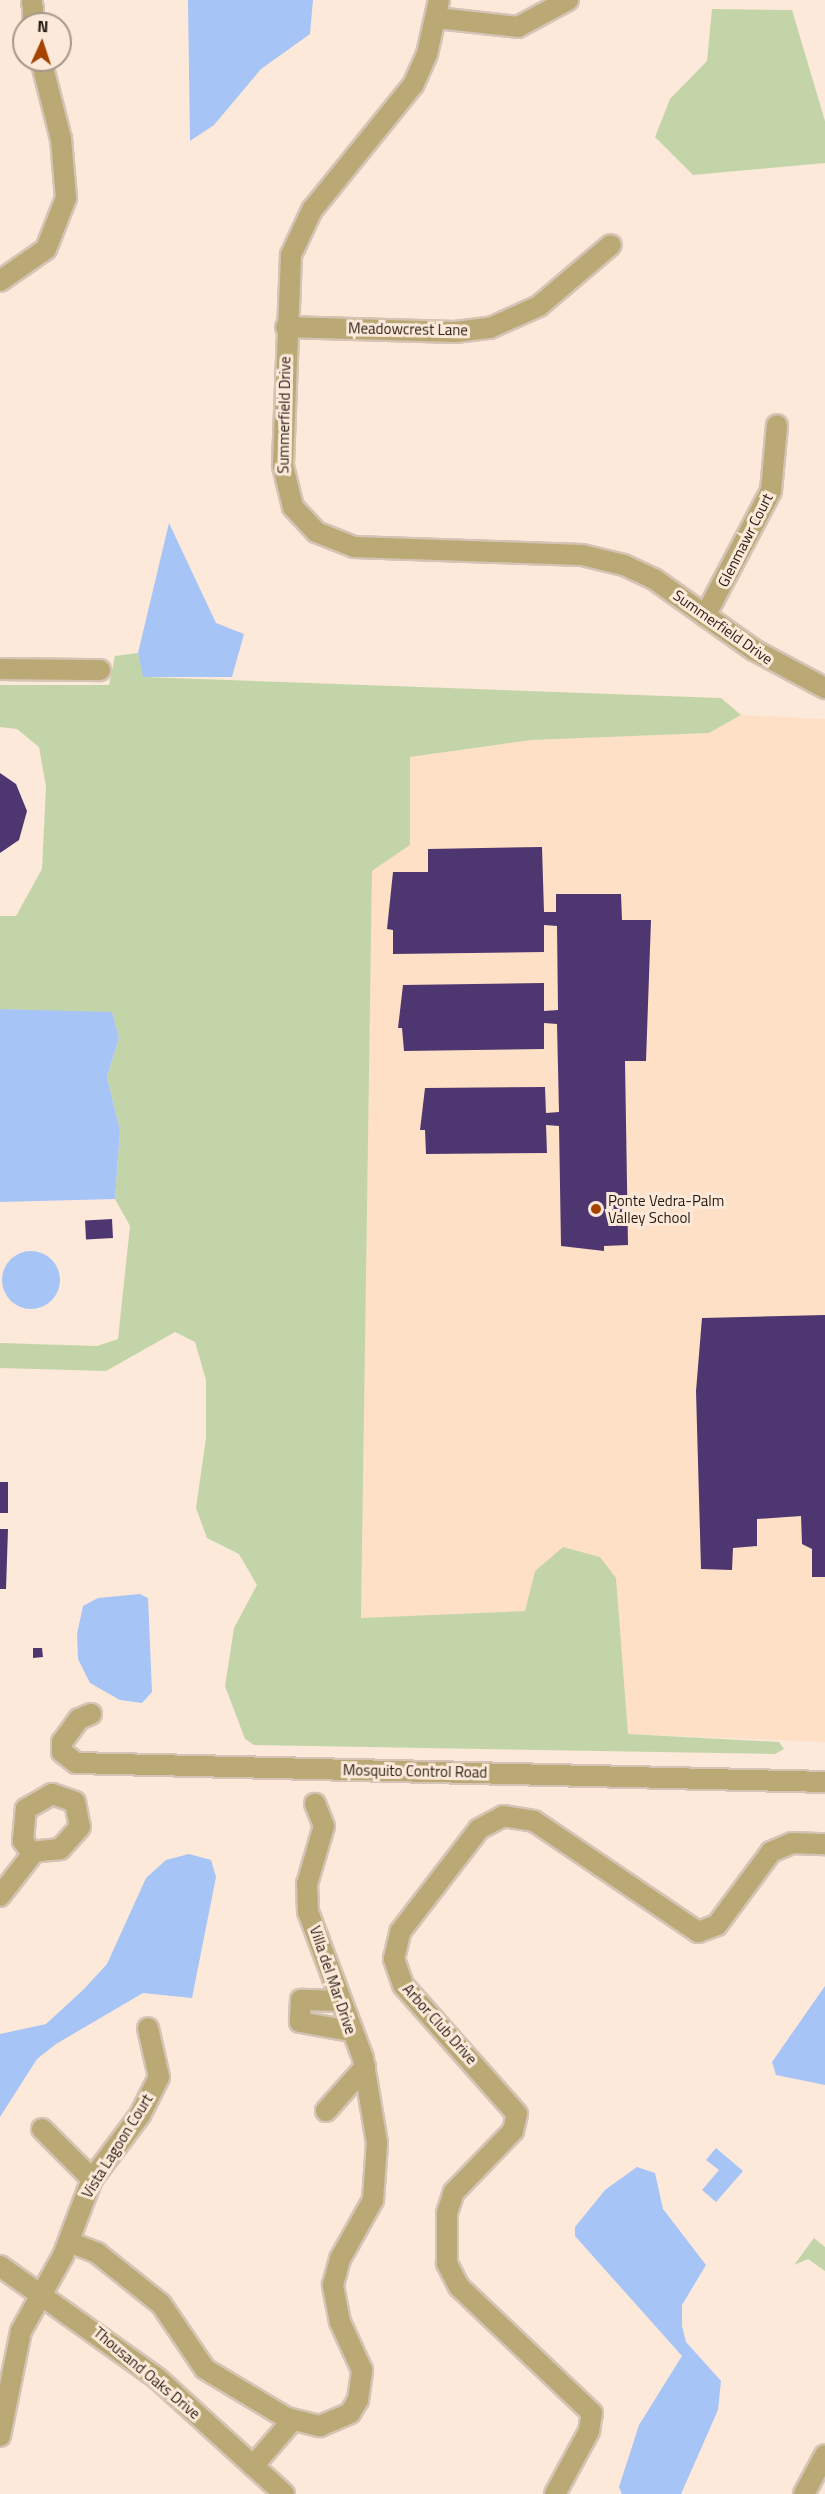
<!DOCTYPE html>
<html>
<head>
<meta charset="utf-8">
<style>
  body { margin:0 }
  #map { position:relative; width:825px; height:2494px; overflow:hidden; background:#fce9d9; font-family:"Titillium Web",sans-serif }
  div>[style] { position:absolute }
  .built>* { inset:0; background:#fee0c6 }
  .green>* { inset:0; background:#c4d4a9 }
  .water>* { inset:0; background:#a6c4f6 }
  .round { border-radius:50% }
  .building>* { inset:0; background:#4e3771; transform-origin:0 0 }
  .roads { filter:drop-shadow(2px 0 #d5c4b5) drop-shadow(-2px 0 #d5c4b5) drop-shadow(0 2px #d5c4b5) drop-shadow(0 -2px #d5c4b5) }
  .minor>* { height:20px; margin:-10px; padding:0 10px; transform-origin:10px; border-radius:10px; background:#baa875 }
  .dots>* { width:16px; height:16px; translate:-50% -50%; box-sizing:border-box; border:3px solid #fce9d9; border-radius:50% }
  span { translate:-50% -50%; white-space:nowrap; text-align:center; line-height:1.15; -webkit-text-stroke:6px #fce9d9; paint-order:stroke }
  .street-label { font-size:15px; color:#261b11 }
  .poi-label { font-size:15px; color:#261b11 }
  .left { translate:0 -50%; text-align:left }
  .north { position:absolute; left:12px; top:12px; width:60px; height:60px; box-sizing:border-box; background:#fce9d9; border:2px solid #a69789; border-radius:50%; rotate:3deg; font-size:16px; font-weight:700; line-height:24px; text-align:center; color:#261b11 }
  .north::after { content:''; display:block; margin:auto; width:21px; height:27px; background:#a54301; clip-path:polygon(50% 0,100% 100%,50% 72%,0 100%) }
</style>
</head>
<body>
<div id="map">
  <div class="built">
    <i style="clip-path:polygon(741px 715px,825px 719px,825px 1742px,628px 1734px,616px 1578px,535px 1571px,525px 1611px,361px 1619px,372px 871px,410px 845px,410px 757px,532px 740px,709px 733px)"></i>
  </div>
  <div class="green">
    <i style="clip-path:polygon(712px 9px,792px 10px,825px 121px,825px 163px,693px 175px,655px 137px,670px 99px,707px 61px)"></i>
    <i style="clip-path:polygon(138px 653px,144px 677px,721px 698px,741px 715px,709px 733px,532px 740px,410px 757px,410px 845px,372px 871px,361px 1618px,525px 1611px,535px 1571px,563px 1547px,600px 1557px,616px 1578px,628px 1734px,779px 1742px,784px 1749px,775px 1754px,254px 1745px,245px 1739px,225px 1686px,234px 1628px,257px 1585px,239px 1554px,207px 1538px,196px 1508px,206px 1438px,206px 1380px,195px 1342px,175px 1332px,106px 1371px,0 1368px,0 1343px,97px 1346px,118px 1339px,130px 1226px,115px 1199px,120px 1130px,107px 1077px,119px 1038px,112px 1013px,0 1009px,0 916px,16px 916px,42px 869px,46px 787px,39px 747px,17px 729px,0 727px,0 685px,109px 685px,115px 656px)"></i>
    <i style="clip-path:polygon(814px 2238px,825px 2247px,825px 2271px,808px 2259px,794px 2265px)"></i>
  </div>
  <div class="water">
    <i style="clip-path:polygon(188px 0,313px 0,310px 34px,261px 69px,214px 125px,190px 141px)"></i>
    <i style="clip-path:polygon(169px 523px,216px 623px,244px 634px,232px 677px,143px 677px,138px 653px)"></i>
    <i style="clip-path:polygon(0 1009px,112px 1012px,119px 1038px,107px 1077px,120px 1130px,115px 1199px,0 1202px)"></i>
    <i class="round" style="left:2px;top:1251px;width:58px;height:58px"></i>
    <i style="clip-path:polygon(140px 1594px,148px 1598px,152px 1692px,142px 1703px,120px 1700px,90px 1683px,78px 1659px,77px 1634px,83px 1606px,98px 1598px)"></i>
    <i style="clip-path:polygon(189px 1854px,211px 1860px,216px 1877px,192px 1998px,143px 1993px,56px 2044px,37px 2059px,0 2117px,0 2034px,46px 2024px,83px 1990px,107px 1964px,146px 1878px,166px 1860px)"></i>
    <i style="clip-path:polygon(825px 1986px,825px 2085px,776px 2075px,772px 2062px)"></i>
    <i style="clip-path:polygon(716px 2148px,743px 2171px,716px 2202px,702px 2190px,719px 2170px,706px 2160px)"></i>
    <i style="clip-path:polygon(637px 2167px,655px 2173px,663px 2209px,706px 2265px,682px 2305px,682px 2326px,686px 2342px,721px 2381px,718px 2410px,681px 2494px,622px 2494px,619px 2487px,639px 2425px,682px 2356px,575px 2236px,575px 2227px,605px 2190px)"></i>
  </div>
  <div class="building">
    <i style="clip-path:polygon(0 773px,16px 784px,27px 811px,19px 840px,0 853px)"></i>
    <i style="clip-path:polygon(542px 847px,544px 912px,556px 912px,556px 894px,621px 894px,622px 920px,651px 920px,646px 1061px,625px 1061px,628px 1245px,604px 1246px,604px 1251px,561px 1246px,559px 1126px,546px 1125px,547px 1153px,426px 1154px,425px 1130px,420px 1130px,425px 1088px,545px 1087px,546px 1113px,559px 1112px,557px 1024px,544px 1023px,544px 1049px,404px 1051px,402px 1028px,398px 1028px,403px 985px,544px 983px,544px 1011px,558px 1010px,557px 926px,544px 925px,544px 952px,393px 954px,393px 930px,387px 929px,393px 872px,428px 872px,428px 849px)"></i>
    <i style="left:112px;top:1219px;width:19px;height:27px;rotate:87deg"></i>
    <i style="clip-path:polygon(825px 1315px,825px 1577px,812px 1577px,812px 1549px,802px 1544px,801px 1516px,757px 1519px,757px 1546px,733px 1548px,732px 1570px,701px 1569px,696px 1391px,702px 1318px)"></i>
    <i style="left:0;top:1482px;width:8px;height:31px"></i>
    <i style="clip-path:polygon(0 1529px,8px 1529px,6px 1589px,0 1589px)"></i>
    <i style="clip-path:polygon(33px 1648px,42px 1648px,43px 1657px,33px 1658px)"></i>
  </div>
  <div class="roads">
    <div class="minor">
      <i style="left:32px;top:0;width:24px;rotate:85deg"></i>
      <i style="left:439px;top:0;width:55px;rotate:102.5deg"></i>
      <i style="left:427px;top:54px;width:34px;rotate:114deg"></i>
      <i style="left:413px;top:85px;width:161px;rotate:128.9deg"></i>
      <i style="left:312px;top:210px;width:50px;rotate:115deg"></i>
      <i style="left:291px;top:255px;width:211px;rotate:92.2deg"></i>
      <i style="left:283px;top:466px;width:42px;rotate:76.3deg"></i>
      <i style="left:293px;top:507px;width:34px;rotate:47deg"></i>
      <i style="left:316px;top:532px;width:41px;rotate:21.5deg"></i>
      <i style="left:354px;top:547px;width:228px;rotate:2deg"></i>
      <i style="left:582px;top:555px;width:43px;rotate:13.4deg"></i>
      <i style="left:624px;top:565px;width:33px;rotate:25deg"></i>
      <i style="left:654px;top:579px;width:123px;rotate:35.4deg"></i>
      <i style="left:754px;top:650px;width:81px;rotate:28.2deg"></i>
      <i style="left:437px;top:18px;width:81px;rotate:6.3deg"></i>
      <i style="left:518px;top:27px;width:57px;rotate:-28.4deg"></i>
      <i style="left:0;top:281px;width:56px;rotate:-34.8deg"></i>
      <i style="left:46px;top:249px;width:55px;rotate:-68.6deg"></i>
      <i style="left:66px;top:198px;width:59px;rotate:-94.8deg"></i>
      <i style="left:61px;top:139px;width:81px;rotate:-104.2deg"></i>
      <i style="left:286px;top:327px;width:169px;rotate:1.7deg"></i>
      <i style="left:455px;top:332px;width:35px;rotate:-7deg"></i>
      <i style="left:490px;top:328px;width:54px;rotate:-24.2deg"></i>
      <i style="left:539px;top:306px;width:94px;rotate:-40.3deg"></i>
      <i style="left:705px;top:616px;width:141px;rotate:-62.2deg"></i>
      <i style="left:771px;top:491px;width:66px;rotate:-84.8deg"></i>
      <i style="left:0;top:669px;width:100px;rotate:0.6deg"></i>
      <i style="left:91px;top:1714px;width:13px;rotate:157deg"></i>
      <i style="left:79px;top:1719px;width:29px;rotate:126deg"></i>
      <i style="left:62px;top:1742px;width:10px;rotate:90deg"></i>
      <i style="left:62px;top:1752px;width:18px;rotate:38deg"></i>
      <i style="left:76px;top:1763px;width:749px;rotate:1.45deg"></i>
      <i style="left:52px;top:1794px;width:24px;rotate:19deg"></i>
      <i style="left:75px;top:1802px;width:25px;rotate:79deg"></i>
      <i style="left:80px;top:1827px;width:30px;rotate:132deg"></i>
      <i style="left:60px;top:1849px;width:29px;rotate:174deg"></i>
      <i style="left:31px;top:1852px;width:14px;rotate:-126deg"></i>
      <i style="left:23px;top:1841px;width:32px;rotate:-85deg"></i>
      <i style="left:26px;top:1809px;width:30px;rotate:-30deg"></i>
      <i style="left:0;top:1896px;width:56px;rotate:-52.3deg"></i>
      <i style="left:339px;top:2001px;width:38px;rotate:-178deg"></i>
      <i style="left:301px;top:2000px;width:22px;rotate:93deg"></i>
      <i style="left:300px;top:2022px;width:51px;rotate:10.2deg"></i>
      <i style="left:326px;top:2111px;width:59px;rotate:-48.4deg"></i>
      <i style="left:42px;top:2129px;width:71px;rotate:45deg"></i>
      <i style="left:69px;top:2242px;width:30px;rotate:21deg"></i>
      <i style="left:97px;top:2253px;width:82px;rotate:38.6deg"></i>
      <i style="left:161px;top:2304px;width:78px;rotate:55.9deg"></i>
      <i style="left:205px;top:2369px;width:96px;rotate:30.9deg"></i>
      <i style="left:287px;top:2418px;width:34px;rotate:14deg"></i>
      <i style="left:320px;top:2426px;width:33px;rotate:-23deg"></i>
      <i style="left:350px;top:2413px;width:15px;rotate:-58deg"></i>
      <i style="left:358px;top:2400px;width:30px;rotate:-82deg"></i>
      <i style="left:362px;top:2370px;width:53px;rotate:-114.6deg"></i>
      <i style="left:340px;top:2322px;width:38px;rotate:-101deg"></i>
      <i style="left:333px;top:2285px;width:27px;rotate:-75deg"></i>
      <i style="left:340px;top:2259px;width:68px;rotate:-60.8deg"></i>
      <i style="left:373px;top:2200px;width:57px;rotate:-86deg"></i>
      <i style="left:377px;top:2143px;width:86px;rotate:-99.4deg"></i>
      <i style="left:363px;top:2058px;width:156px;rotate:-110.6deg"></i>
      <i style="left:308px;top:1912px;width:28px;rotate:-92deg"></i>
      <i style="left:307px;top:1884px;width:60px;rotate:-73.7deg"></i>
      <i style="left:324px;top:1826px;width:24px;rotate:-112deg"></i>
      <i style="left:0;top:2266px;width:193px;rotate:35.5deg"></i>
      <i style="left:157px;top:2378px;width:172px;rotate:42.4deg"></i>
      <i style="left:0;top:2436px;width:107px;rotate:-78.7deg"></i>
      <i style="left:21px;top:2331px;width:86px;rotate:-60.8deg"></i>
      <i style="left:63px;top:2256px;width:82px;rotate:-69.4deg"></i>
      <i style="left:92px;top:2179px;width:80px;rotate:-53.1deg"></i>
      <i style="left:140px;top:2115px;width:42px;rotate:-63.4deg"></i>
      <i style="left:159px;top:2077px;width:50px;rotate:-102.7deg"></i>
      <i style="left:253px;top:2466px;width:60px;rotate:-49.1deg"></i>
      <i style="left:555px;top:2494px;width:72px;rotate:-61.6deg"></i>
      <i style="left:589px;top:2431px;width:18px;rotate:-81deg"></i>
      <i style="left:592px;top:2413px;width:183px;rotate:-136.5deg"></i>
      <i style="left:459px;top:2287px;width:27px;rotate:-117deg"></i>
      <i style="left:447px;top:2263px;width:50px;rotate:-90deg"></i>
      <i style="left:447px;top:2213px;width:22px;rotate:-72deg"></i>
      <i style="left:454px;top:2192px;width:85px;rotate:-46deg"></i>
      <i style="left:513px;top:2131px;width:17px;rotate:-77deg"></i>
      <i style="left:517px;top:2114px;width:172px;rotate:-131.5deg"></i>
      <i style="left:403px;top:1985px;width:28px;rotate:-109deg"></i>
      <i style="left:394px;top:1959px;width:28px;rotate:-77deg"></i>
      <i style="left:400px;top:1932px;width:130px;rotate:-52.5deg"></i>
      <i style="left:479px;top:1829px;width:27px;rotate:-28deg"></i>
      <i style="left:503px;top:1816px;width:31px;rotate:9deg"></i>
      <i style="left:534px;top:1821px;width:198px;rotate:34.1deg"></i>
      <i style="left:698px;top:1932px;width:20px;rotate:-20deg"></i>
      <i style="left:717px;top:1925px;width:91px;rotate:-53.5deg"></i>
      <i style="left:771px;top:1852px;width:23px;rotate:-23deg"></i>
      <i style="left:792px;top:1843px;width:33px;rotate:2deg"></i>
      <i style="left:804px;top:2494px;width:44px;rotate:-61.7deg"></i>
    </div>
  </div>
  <div class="dots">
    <i style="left:596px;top:1209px;background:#a54301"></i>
  </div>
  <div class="street-label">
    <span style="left:408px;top:329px;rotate:1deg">Meadowcrest Lane</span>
    <span style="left:284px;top:415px;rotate:-89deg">Summerfield Drive</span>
    <span style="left:745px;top:540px;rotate:-63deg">Glenmawr Court</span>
    <span style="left:723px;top:627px;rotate:35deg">Summerfield Drive</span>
    <span style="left:415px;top:1771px;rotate:1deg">Mosquito Control Road</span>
    <span style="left:333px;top:1980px;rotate:71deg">Villa del Mar Drive</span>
    <span style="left:440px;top:2024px;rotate:48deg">Arbor Club Drive</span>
    <span style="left:117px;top:2146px;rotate:-58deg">Vista Lagoon Court</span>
    <span style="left:147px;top:2373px;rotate:40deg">Thousand Oaks Drive</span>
  </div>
  <div class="poi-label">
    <span class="left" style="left:608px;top:1209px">Ponte Vedra-Palm<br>Valley School</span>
  </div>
  <div class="north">N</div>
</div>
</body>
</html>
